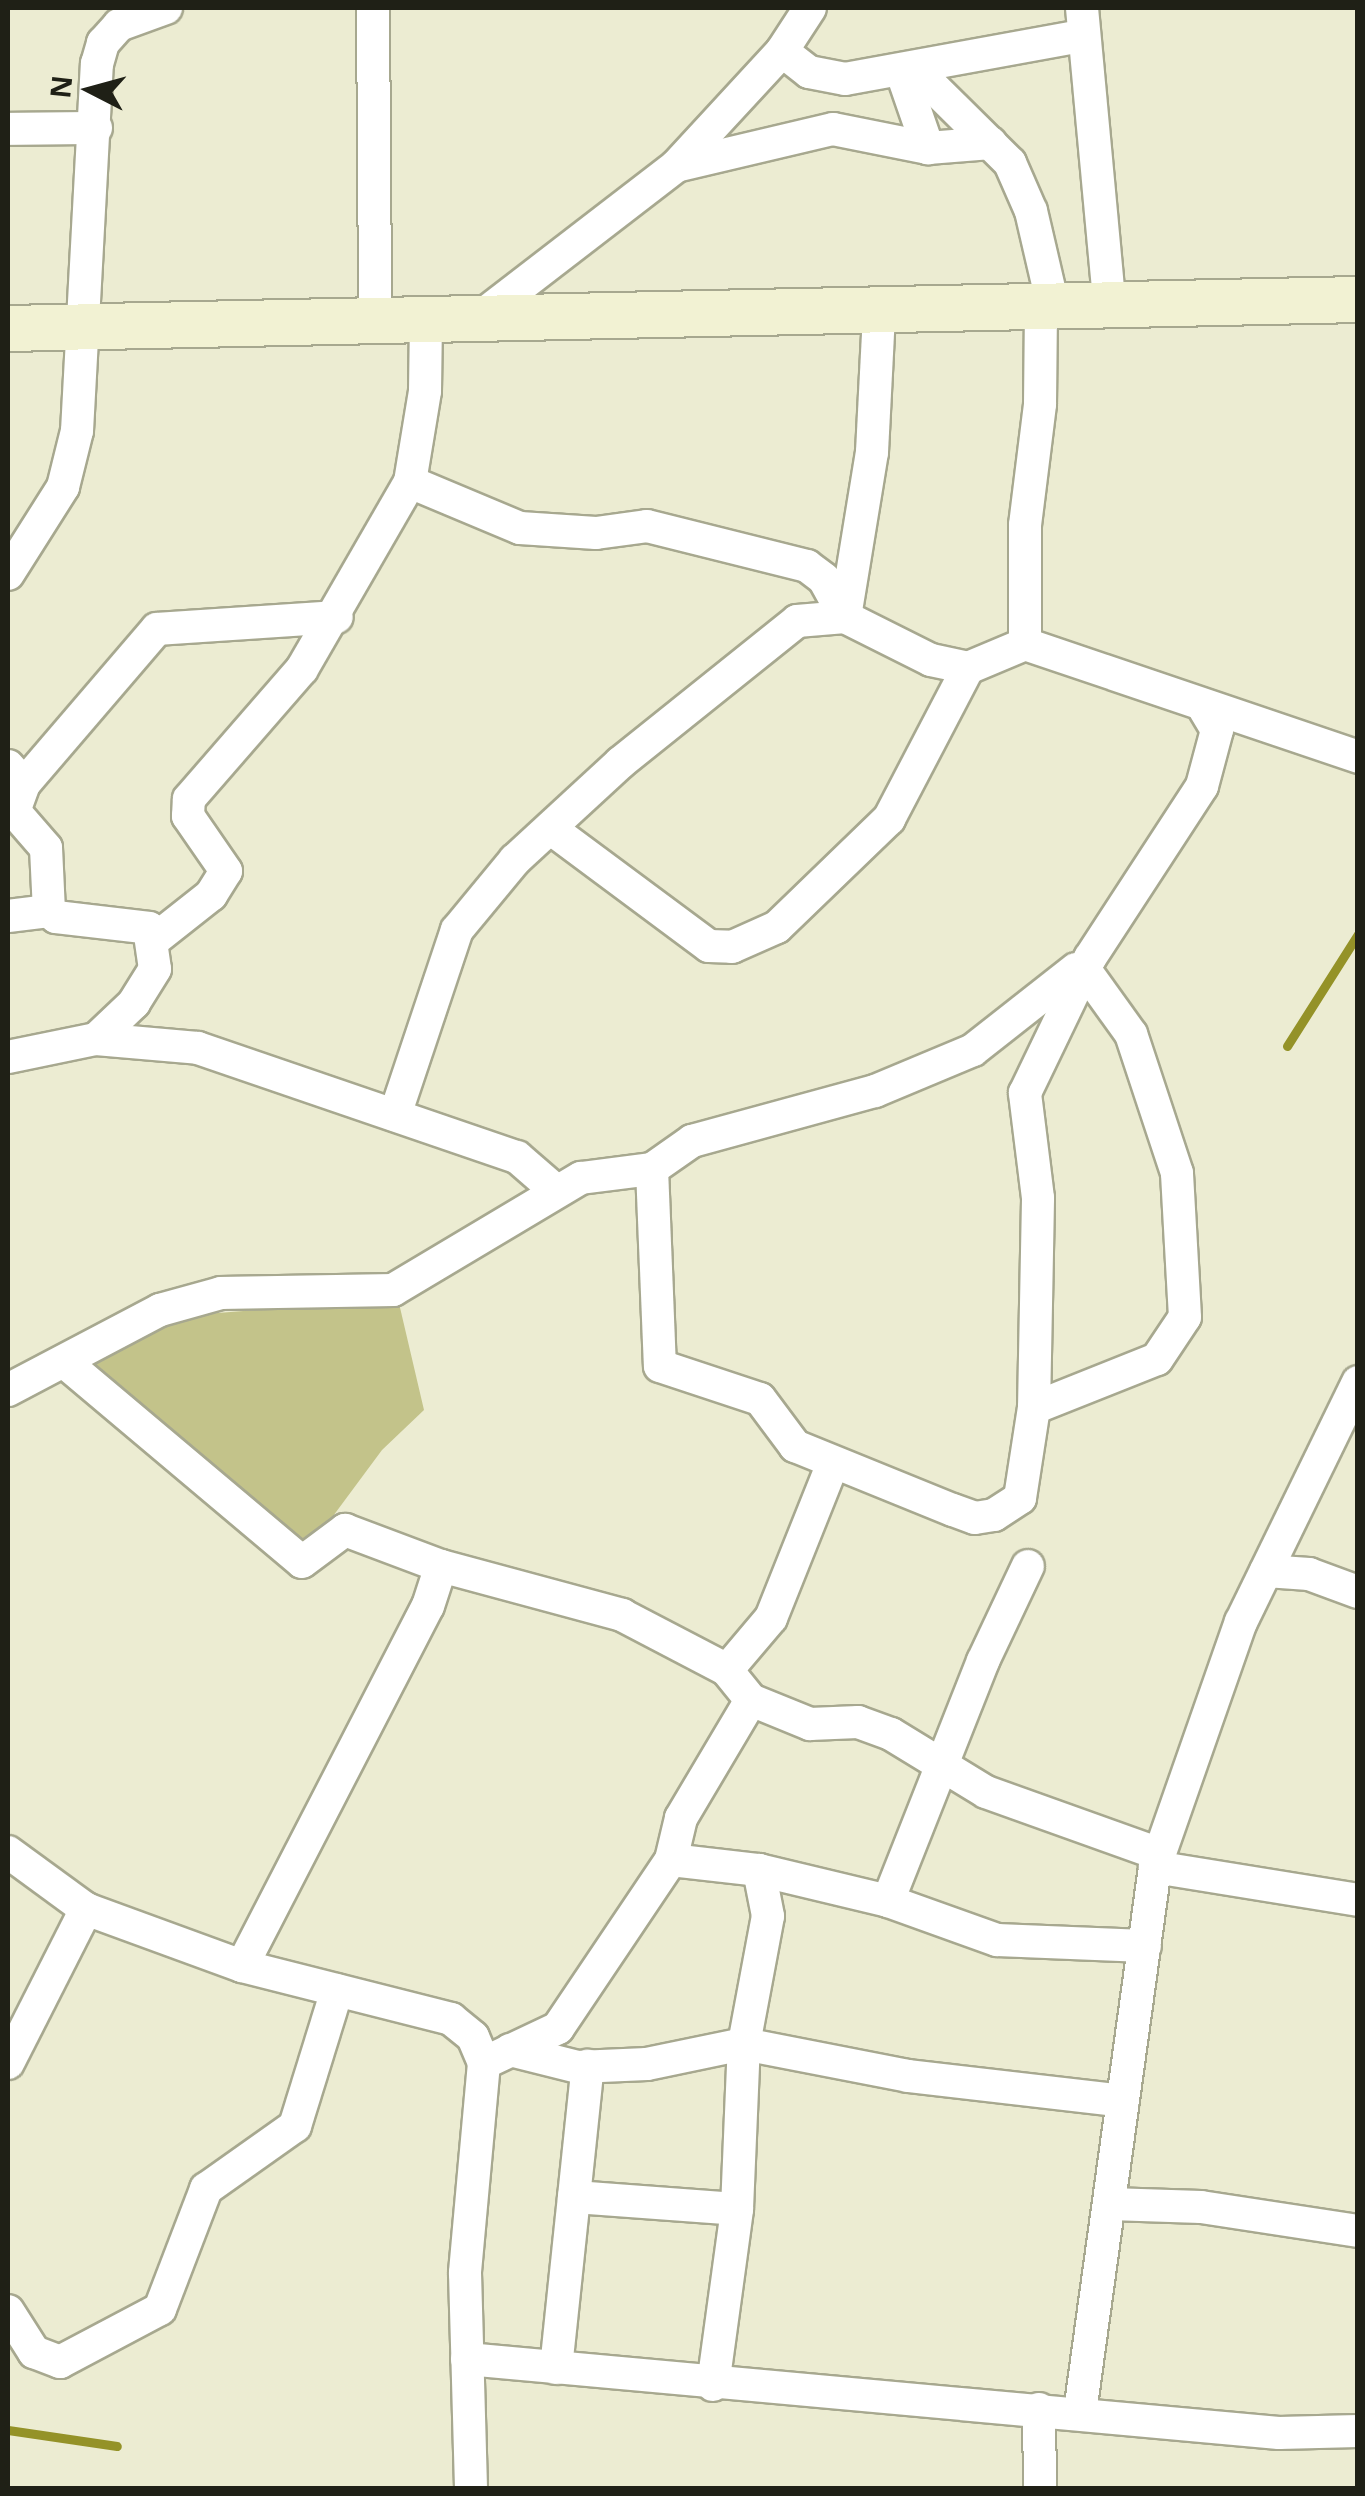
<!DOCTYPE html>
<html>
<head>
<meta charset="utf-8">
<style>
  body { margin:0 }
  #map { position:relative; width:1365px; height:2496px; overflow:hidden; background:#ececd2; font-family:"Noto Sans",sans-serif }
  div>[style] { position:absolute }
  .green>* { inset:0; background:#c3c38a }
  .stream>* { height:9px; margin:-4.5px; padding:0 4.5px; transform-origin:4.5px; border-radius:4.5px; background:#949228 }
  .roads { filter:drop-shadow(2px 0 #a7a88f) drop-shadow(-2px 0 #a7a88f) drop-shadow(0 2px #a7a88f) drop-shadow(0 -2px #a7a88f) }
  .minor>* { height:32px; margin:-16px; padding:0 16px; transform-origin:16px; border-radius:16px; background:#fff }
  .secondary>* { height:45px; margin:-22.5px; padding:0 22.5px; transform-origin:22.5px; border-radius:22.5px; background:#f2f2d3 }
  span { translate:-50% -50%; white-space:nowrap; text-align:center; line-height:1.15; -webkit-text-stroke:10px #ececd2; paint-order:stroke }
  .frame { position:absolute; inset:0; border:10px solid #1f2016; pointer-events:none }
  .north { position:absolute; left:40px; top:40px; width:100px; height:100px; -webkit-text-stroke:8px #ececd2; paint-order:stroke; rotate:276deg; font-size:28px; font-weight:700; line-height:40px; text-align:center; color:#1f2016 }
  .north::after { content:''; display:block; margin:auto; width:35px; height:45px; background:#1f2016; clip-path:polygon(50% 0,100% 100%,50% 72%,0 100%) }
</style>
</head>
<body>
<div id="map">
  <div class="green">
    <i style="clip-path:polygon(398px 1299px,424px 1410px,382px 1450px,302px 1558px,82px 1365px,167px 1317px)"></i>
  </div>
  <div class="stream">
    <i style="left:1287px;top:1046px;width:133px;rotate:-57.6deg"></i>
    <i style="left:8px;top:2430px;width:110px;rotate:8.4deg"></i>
  </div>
  <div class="roads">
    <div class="minor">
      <i style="left:373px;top:8px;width:315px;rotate:89.6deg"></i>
      <i style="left:1082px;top:8px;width:300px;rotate:84.7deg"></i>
      <i style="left:782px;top:51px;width:34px;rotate:38deg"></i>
      <i style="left:809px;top:72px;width:37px;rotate:11deg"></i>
      <i style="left:845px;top:79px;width:240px;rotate:-10.3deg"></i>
      <i style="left:914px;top:68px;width:135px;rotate:44.7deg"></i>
      <i style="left:1010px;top:163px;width:52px;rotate:66.4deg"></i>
      <i style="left:1031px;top:211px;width:102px;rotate:76.9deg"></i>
      <i style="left:901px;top:70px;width:83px;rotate:70.9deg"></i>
      <i style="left:8px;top:129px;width:88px;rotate:-0.7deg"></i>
      <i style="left:676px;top:166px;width:161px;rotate:-13.3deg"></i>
      <i style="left:833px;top:129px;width:97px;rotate:11.3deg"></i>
      <i style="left:928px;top:148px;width:63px;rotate:-4.5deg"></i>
      <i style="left:475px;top:321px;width:254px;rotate:-37.6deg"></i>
      <i style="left:676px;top:166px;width:156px;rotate:-47.3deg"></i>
      <i style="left:782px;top:51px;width:51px;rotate:-56.9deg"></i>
      <i style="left:410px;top:482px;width:119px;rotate:22.7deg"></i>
      <i style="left:520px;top:528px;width:76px;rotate:3.8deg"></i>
      <i style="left:596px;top:533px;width:51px;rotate:-7.8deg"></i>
      <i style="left:647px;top:526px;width:165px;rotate:14deg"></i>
      <i style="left:807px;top:566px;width:21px;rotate:37deg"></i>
      <i style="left:824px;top:579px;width:43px;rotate:61.1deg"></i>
      <i style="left:8px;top:574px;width:103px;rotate:-57.7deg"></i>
      <i style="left:63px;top:487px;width:58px;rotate:-76deg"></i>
      <i style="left:77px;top:431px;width:368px;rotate:-86.9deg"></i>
      <i style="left:97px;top:64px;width:22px;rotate:-74deg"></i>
      <i style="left:103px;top:43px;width:24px;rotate:-48deg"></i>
      <i style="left:119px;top:25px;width:50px;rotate:-19.9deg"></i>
      <i style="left:845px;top:617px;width:167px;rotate:-80.7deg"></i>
      <i style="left:872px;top:452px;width:138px;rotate:-87.1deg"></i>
      <i style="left:1025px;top:644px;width:119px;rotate:-90deg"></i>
      <i style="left:1025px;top:525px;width:122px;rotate:-82.9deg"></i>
      <i style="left:1040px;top:404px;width:94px;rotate:-89.4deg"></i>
      <i style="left:8px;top:766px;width:24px;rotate:48deg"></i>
      <i style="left:24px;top:784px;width:29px;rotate:110deg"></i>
      <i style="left:14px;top:811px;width:49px;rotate:49.1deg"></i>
      <i style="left:46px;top:848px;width:63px;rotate:87.3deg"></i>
      <i style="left:24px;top:784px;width:204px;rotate:-49.4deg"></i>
      <i style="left:157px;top:629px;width:180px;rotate:-3.8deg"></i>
      <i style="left:550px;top:828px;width:198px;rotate:36.6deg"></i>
      <i style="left:709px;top:946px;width:23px;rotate:2deg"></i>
      <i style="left:732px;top:947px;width:49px;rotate:-24deg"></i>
      <i style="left:777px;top:927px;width:156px;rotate:-44deg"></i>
      <i style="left:889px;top:819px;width:170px;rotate:-62.4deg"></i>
      <i style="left:8px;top:916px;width:41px;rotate:-7deg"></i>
      <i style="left:49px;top:911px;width:9px;rotate:41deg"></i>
      <i style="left:56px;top:917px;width:94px;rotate:6.7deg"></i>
      <i style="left:149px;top:928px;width:41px;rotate:81.7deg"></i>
      <i style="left:155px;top:969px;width:40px;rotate:122deg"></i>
      <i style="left:134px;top:1003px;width:52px;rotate:136.5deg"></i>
      <i style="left:154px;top:940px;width:73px;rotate:-38.3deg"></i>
      <i style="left:211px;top:895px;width:28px;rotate:-58deg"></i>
      <i style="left:226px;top:871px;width:67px;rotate:-124.6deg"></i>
      <i style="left:188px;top:816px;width:17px;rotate:-87deg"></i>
      <i style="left:189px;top:799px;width:172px;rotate:-49deg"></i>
      <i style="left:302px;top:669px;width:216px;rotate:-60deg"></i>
      <i style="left:410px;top:482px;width:92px;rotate:-80.6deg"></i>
      <i style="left:425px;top:391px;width:69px;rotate:-89.2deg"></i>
      <i style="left:8px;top:1057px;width:90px;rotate:-11.6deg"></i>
      <i style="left:96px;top:1039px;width:102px;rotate:5deg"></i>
      <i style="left:198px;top:1048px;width:337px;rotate:18.9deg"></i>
      <i style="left:517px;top:1157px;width:49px;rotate:40.9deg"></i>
      <i style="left:395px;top:1115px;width:195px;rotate:-71.5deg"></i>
      <i style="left:457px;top:930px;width:91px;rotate:-50.4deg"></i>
      <i style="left:515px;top:860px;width:143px;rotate:-42.7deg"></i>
      <i style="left:620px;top:763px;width:227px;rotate:-38.7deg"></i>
      <i style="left:797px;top:621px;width:48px;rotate:-4.8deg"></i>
      <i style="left:845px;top:617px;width:96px;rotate:26.6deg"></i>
      <i style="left:931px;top:660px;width:38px;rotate:12deg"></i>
      <i style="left:968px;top:668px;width:62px;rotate:-22.8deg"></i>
      <i style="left:1025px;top:644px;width:352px;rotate:18.7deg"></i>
      <i style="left:652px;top:1169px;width:197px;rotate:87.7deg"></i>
      <i style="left:660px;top:1366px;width:105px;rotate:18.3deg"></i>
      <i style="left:760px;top:1399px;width:59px;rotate:53.3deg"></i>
      <i style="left:795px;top:1446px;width:170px;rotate:22.1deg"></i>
      <i style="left:953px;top:1510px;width:23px;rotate:20deg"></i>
      <i style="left:975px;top:1518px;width:19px;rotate:-9deg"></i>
      <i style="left:994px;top:1515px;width:31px;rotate:-33deg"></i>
      <i style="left:1020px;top:1498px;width:91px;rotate:-81.2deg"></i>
      <i style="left:1034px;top:1408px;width:210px;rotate:-88.9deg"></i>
      <i style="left:1038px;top:1198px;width:106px;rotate:-97.1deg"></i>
      <i style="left:1025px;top:1093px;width:150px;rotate:-64.3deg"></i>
      <i style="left:1090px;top:958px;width:205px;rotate:-56.9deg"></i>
      <i style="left:1202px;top:786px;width:58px;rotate:-75deg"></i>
      <i style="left:1217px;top:730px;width:23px;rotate:-121deg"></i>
      <i style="left:67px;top:1364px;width:307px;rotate:40.1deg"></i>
      <i style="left:302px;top:1562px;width:54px;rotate:-36.7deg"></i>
      <i style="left:345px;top:1530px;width:103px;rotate:20.6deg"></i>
      <i style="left:441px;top:1566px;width:188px;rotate:15.1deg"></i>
      <i style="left:622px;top:1615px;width:119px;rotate:27.6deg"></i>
      <i style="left:8px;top:1390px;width:172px;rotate:-27.8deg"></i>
      <i style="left:160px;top:1310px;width:63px;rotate:-15.6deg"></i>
      <i style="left:221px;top:1293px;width:172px;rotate:-1deg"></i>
      <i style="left:393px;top:1290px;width:219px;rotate:-30.8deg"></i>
      <i style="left:581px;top:1178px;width:72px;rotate:-7.2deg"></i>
      <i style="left:652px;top:1169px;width:49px;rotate:-35deg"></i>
      <i style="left:692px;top:1141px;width:190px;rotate:-15.3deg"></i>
      <i style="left:875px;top:1091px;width:106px;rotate:-22.7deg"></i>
      <i style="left:973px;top:1050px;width:131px;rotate:-38.2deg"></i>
      <i style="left:1034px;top:1408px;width:132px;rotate:-21.7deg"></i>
      <i style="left:1157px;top:1359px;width:50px;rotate:-56.3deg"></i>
      <i style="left:1185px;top:1317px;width:144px;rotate:-93.2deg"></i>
      <i style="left:1177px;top:1173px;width:146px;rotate:-108.3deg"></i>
      <i style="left:1131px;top:1034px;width:79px;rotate:-125.7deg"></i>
      <i style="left:1266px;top:1571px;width:43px;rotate:4deg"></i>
      <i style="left:1309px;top:1574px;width:52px;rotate:20.2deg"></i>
      <i style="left:751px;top:1700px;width:64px;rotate:22.1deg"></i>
      <i style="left:810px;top:1724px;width:48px;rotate:-2.4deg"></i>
      <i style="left:858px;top:1722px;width:35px;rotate:20deg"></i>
      <i style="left:891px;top:1734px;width:111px;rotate:31.4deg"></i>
      <i style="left:986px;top:1792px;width:184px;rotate:19.7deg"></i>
      <i style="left:8px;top:1852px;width:97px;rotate:36.2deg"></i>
      <i style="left:86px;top:1909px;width:166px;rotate:20.1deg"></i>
      <i style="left:242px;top:1966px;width:216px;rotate:14.2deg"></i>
      <i style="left:451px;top:2019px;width:28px;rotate:39deg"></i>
      <i style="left:473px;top:2037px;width:28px;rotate:67deg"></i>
      <i style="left:484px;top:2063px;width:211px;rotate:95.2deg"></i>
      <i style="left:465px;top:2273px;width:215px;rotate:88.4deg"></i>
      <i style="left:671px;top:1860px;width:89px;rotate:6.5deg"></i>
      <i style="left:759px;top:1870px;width:133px;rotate:13.5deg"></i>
      <i style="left:888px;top:1901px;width:116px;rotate:19.7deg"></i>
      <i style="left:997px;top:1940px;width:148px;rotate:2.3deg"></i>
      <i style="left:1155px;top:1867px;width:206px;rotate:9.2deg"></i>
      <i style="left:888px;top:1901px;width:258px;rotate:-68.4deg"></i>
      <i style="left:983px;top:1661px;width:105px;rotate:-64.7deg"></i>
      <i style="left:242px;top:1966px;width:405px;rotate:-62.7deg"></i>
      <i style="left:428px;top:1606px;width:42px;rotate:-72deg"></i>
      <i style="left:510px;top:2050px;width:70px;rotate:14deg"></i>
      <i style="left:578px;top:2067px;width:69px;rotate:-2.5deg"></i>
      <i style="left:647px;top:2064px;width:99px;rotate:-11.7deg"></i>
      <i style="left:744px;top:2044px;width:167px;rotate:11deg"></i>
      <i style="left:908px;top:2076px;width:216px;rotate:6.6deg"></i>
      <i style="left:8px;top:2063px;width:173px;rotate:-63.1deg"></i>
      <i style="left:484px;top:2063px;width:82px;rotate:-25.3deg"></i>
      <i style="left:558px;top:2028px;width:202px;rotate:-56.1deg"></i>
      <i style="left:671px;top:1860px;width:43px;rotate:-76.6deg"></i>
      <i style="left:681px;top:1818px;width:137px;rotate:-59.3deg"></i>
      <i style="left:751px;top:1700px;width:38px;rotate:-129deg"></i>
      <i style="left:727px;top:1670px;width:68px;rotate:-49.8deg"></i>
      <i style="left:771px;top:1618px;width:167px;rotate:-68.2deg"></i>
      <i style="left:574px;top:2197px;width:163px;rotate:4.2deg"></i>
      <i style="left:1110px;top:2204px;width:91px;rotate:1.9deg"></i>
      <i style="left:1201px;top:2207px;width:159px;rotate:8.7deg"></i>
      <i style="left:8px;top:2311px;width:49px;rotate:57.6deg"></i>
      <i style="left:34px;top:2352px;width:28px;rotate:21deg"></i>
      <i style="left:60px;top:2362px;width:113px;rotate:-27.9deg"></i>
      <i style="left:160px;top:2309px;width:129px;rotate:-69deg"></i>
      <i style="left:206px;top:2189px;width:109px;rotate:-35.3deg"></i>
      <i style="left:295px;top:2126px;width:142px;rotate:-72.8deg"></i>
      <i style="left:467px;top:2359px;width:815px;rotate:5.21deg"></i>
      <i style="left:1279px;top:2433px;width:79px;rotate:-1.5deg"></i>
      <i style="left:556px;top:2368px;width:304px;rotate:-84deg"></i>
      <i style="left:713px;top:2385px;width:178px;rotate:-82.2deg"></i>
      <i style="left:737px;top:2209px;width:165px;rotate:-87.6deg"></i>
      <i style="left:744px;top:2044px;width:130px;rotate:-79.4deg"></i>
      <i style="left:768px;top:1916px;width:47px;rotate:-101.1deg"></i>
      <i style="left:1039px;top:2409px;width:79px;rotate:89.3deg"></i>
      <i style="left:1080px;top:2412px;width:550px;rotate:-82.16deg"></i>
      <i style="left:1155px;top:1867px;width:260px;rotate:-70.7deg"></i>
      <i style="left:1241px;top:1622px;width:267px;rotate:-64deg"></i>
    </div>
    <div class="secondary">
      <i style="left:8px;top:328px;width:1350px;rotate:-1.23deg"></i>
    </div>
  </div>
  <div class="frame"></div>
  <div class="north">N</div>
</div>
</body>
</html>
